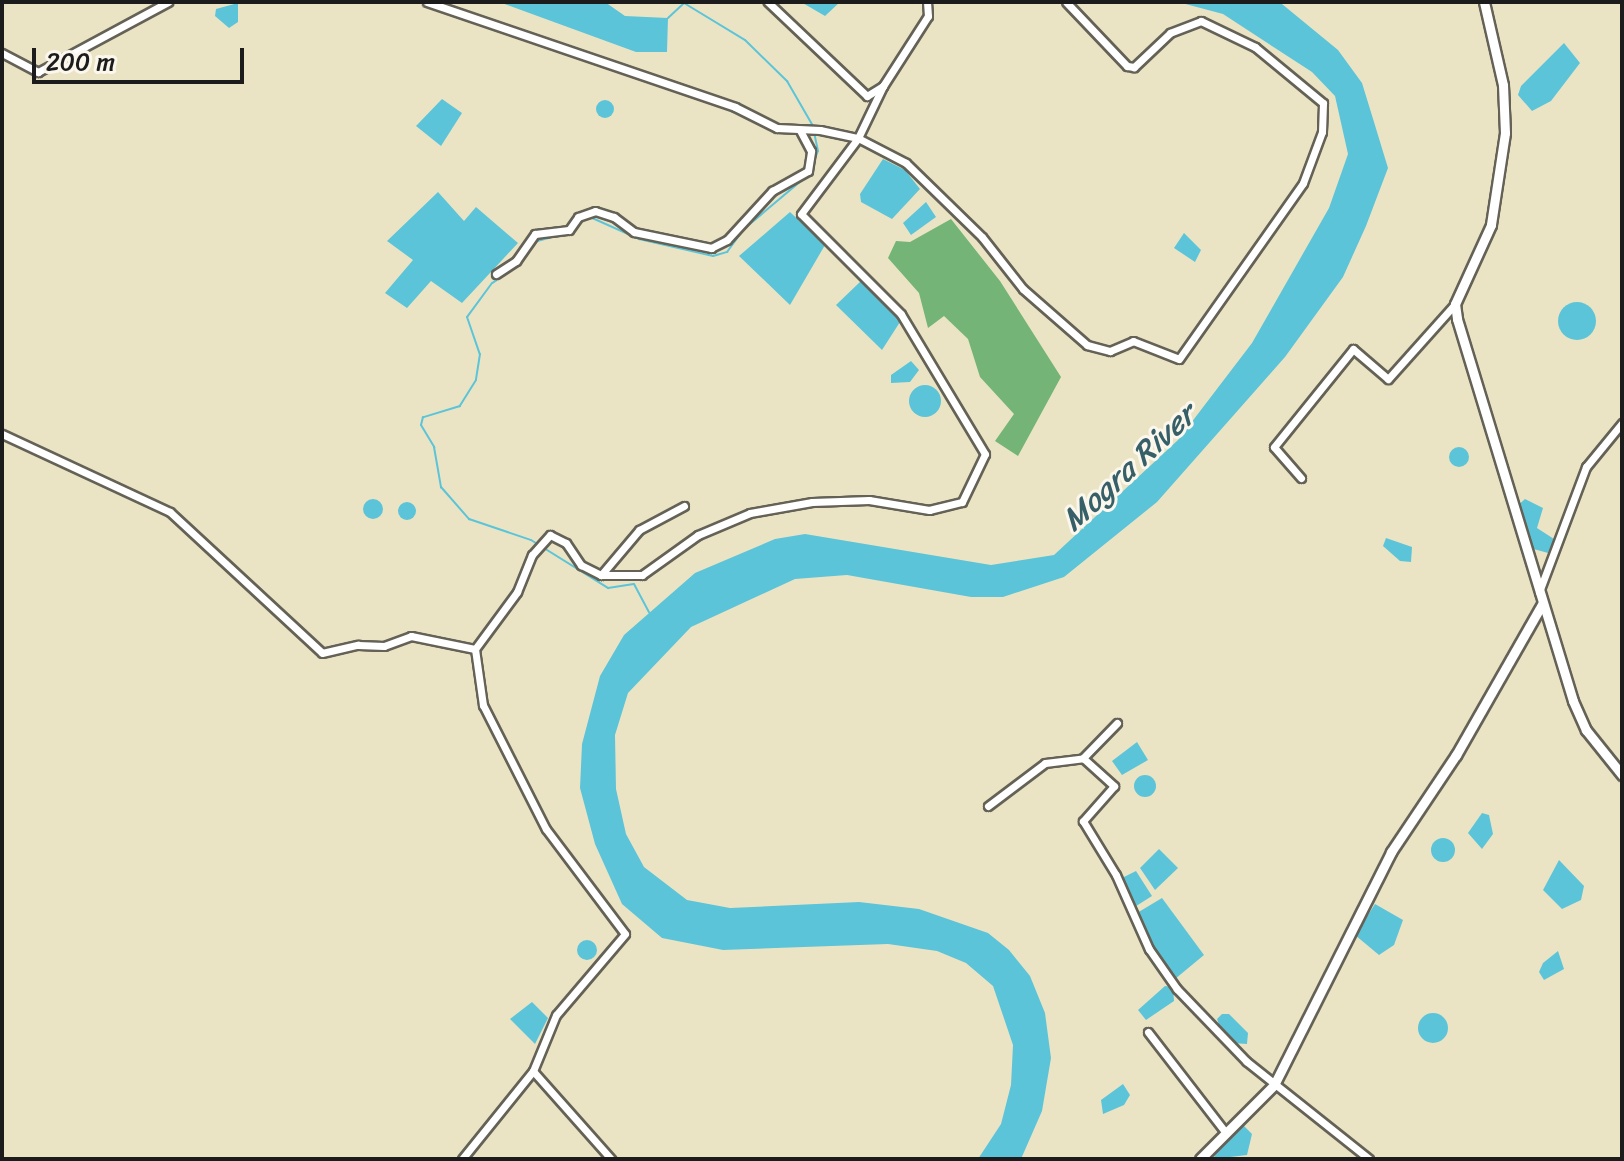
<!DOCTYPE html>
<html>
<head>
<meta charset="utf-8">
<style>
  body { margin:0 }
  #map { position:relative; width:1624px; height:1161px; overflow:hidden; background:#ebe4c4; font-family:Sriracha,sans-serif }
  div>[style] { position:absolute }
  .forest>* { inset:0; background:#74b476 }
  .water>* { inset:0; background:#5cc4d9 }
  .round { border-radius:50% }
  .stream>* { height:2px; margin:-1px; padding:0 1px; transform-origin:1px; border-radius:1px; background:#5cc4d9 }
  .roads { filter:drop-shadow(2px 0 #646257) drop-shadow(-2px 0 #646257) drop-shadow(0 2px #646257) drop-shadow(0 -2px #646257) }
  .minor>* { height:7px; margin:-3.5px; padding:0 3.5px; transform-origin:3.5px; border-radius:3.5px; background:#fff }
  .tertiary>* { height:9px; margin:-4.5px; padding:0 4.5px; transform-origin:4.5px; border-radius:4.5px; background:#fff }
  span { translate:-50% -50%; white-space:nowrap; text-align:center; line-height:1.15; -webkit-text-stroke:6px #fbf7ec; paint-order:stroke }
  .water-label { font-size:32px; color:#365f68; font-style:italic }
  .frame { position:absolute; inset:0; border:4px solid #1c1c1c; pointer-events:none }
  .scale { position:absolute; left:32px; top:48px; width:212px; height:36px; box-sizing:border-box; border:4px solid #1c1c1c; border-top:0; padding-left:10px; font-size:24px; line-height:28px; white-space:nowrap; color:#1c1c1c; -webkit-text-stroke:6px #fbf7ec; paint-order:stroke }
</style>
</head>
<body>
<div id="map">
  <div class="forest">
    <i style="clip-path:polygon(951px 219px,1000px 281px,1061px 377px,1018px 456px,995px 441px,1014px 414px,980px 377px,968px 339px,944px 316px,928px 328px,919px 293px,888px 258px,896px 241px,910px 242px)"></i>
  </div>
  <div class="water">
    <i style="clip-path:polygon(499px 2px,605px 2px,625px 16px,668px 18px,667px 52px,636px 52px)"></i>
    <i style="clip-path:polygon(801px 2px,840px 2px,825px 16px)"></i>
    <i style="clip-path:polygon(1178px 2px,1282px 4px,1338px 50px,1362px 83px,1374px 122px,1388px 168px,1366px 226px,1343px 277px,1285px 357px,1157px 502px,1064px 577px,1003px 597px,971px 597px,847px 575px,795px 579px,691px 627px,628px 693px,615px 735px,616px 789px,626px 834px,644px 867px,687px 900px,730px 908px,859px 902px,919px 909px,988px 933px,1009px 950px,1030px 976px,1045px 1013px,1051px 1058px,1042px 1111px,1021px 1159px,978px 1159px,1001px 1124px,1011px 1085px,1013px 1045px,993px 986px,966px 963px,937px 951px,888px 944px,723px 950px,662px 938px,622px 904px,595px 844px,580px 788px,582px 744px,600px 676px,624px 635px,695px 573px,775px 539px,805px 534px,991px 565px,1054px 555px,1178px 440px,1252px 343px,1329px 208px,1348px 154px,1335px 96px,1312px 72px,1223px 14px)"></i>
    <i style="clip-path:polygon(238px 3px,238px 22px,229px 28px,215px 16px,216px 9px)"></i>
    <i style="clip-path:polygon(1564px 43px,1580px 63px,1551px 101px,1532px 111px,1518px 95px,1521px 86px)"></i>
    <i style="clip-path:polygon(442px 99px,462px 113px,441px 146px,416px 126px)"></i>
    <i class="round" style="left:596px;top:100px;width:18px;height:18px"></i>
    <i style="clip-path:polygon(883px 159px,905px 170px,920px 189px,892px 219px,861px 202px,860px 194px)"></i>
    <i style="clip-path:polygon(438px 192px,464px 221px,476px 207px,518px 243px,462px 303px,431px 281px,407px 308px,385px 293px,413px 260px,387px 241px)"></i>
    <i style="clip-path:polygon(926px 202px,936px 217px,911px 235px,903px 223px)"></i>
    <i style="clip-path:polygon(790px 212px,825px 245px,790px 305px,739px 256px)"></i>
    <i style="clip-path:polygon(1184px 233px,1201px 250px,1195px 262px,1174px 248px)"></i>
    <i style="clip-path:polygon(862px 280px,892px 303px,900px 322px,882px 350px,836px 305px)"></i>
    <i class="round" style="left:1558px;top:302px;width:38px;height:38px"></i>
    <i style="clip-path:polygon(911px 361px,919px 370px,910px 382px,891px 383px,891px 375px)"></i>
    <i class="round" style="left:909px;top:385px;width:32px;height:32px"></i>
    <i class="round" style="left:1449px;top:447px;width:20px;height:20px"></i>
    <i style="clip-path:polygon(1525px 499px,1543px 508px,1537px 528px,1554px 539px,1548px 553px,1530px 548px,1517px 506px)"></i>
    <i class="round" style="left:363px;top:499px;width:20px;height:20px"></i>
    <i class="round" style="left:398px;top:502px;width:18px;height:18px"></i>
    <i style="clip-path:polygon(1386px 538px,1412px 547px,1411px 562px,1400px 561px,1383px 546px)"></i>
    <i style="clip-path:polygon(1137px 742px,1148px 760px,1122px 775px,1112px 761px)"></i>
    <i class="round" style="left:1134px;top:775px;width:22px;height:22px"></i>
    <i style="clip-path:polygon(1482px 813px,1489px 815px,1493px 834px,1482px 849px,1468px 833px)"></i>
    <i class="round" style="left:1431px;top:838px;width:24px;height:24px"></i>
    <i style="clip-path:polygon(1159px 849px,1178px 868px,1155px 890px,1140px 868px)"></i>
    <i style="clip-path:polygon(1559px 860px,1584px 886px,1581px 900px,1562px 909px,1543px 890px)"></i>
    <i style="clip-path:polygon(1136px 871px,1152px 896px,1133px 908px,1122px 878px)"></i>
    <i style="clip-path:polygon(1162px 898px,1204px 955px,1175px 979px,1159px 961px,1137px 913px)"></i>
    <i style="clip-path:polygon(1375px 904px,1403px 920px,1394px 945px,1379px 955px,1355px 935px)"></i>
    <i class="round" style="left:577px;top:940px;width:20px;height:20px"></i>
    <i style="clip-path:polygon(1558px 951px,1564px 969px,1544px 980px,1539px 972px,1543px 963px)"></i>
    <i style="clip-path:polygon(1165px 986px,1173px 987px,1174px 1001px,1146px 1020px,1138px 1010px)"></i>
    <i style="clip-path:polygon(532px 1002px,548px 1018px,535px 1044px,510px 1019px)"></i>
    <i class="round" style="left:1418px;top:1013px;width:30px;height:30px"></i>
    <i style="clip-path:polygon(1222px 1014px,1229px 1014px,1248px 1033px,1247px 1044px,1232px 1043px,1221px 1030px,1217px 1019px)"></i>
    <i style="clip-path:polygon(1123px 1084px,1130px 1095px,1124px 1105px,1103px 1114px,1101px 1100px)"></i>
    <i style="clip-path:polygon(1243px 1125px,1252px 1134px,1247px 1155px,1213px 1159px,1224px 1139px)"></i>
  </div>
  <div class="stream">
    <i style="left:668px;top:18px;width:22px;rotate:-43deg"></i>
    <i style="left:684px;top:3px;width:71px;rotate:31.2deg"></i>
    <i style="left:745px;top:40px;width:59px;rotate:44.3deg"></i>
    <i style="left:787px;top:81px;width:52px;rotate:60deg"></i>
    <i style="left:811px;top:168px;width:18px;rotate:-68deg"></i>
    <i style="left:818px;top:151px;width:19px;rotate:-102deg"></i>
    <i style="left:580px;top:222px;width:11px;rotate:-27deg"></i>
    <i style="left:590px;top:217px;width:54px;rotate:24.2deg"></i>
    <i style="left:639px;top:239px;width:76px;rotate:12.9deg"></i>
    <i style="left:713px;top:256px;width:15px;rotate:-16deg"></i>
    <i style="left:727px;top:252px;width:29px;rotate:-54deg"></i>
    <i style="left:744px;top:229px;width:85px;rotate:-40.2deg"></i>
    <i style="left:571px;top:232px;width:35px;rotate:165deg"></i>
    <i style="left:537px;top:241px;width:30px;rotate:127deg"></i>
    <i style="left:519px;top:265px;width:32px;rotate:146deg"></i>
    <i style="left:492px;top:283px;width:42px;rotate:126.3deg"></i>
    <i style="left:467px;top:317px;width:39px;rotate:71deg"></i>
    <i style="left:480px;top:354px;width:26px;rotate:99deg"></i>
    <i style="left:476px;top:380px;width:31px;rotate:122deg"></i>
    <i style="left:460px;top:406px;width:39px;rotate:163deg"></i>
    <i style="left:423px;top:417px;width:8px;rotate:104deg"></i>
    <i style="left:421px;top:425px;width:26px;rotate:59deg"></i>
    <i style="left:434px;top:447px;width:41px;rotate:80.1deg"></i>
    <i style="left:441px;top:487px;width:43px;rotate:48.8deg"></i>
    <i style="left:469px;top:519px;width:65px;rotate:18.7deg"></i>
    <i style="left:531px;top:540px;width:91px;rotate:31.9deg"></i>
    <i style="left:608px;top:588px;width:26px;rotate:-9deg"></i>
    <i style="left:634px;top:584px;width:32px;rotate:62deg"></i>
  </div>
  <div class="roads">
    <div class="minor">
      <i style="left:427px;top:2px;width:325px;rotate:18.8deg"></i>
      <i style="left:735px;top:107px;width:47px;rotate:26.6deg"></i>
      <i style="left:777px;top:128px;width:43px;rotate:2.7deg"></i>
      <i style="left:820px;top:130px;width:39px;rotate:12deg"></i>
      <i style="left:858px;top:138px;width:54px;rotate:27.5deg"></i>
      <i style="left:906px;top:163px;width:106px;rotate:44.2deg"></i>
      <i style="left:982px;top:237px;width:66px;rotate:51.7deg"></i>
      <i style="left:1023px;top:289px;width:85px;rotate:41.2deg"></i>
      <i style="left:1087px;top:345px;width:24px;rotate:15deg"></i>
      <i style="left:1110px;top:351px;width:25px;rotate:-23deg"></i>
      <i style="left:1133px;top:341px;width:49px;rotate:21.4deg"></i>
      <i style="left:1179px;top:359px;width:215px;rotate:-54.8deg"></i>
      <i style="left:1303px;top:183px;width:54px;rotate:-69.6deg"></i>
      <i style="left:1322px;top:132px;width:29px;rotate:-88deg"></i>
      <i style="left:1323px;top:103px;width:88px;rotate:-140.5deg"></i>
      <i style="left:1255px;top:47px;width:60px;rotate:-154.3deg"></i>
      <i style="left:1201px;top:21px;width:33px;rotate:159deg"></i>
      <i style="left:1170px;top:33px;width:50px;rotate:136.6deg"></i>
      <i style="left:1134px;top:67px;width:7px;rotate:-172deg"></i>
      <i style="left:1127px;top:66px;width:88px;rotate:-133.6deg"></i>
      <i style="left:2px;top:53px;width:41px;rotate:27.8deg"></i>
      <i style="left:38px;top:72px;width:148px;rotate:-28.3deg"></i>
      <i style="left:883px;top:86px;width:83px;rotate:-57.3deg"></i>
      <i style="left:928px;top:16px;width:14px;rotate:-94deg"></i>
      <i style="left:496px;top:274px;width:24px;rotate:-33deg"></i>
      <i style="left:516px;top:261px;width:33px;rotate:-55deg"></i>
      <i style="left:535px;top:234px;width:34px;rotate:-7deg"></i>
      <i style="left:569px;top:230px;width:16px;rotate:-55deg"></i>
      <i style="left:578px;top:217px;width:18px;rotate:-19deg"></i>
      <i style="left:595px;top:211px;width:20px;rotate:18deg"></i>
      <i style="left:614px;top:217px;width:25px;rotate:37deg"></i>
      <i style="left:634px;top:232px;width:79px;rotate:11.7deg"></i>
      <i style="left:711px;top:248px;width:18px;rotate:-27deg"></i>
      <i style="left:727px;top:240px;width:67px;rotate:-47.4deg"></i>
      <i style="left:772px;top:191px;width:41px;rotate:-29.1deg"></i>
      <i style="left:808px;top:171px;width:20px;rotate:-81deg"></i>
      <i style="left:811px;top:151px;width:24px;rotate:-118deg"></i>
      <i style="left:2px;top:434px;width:185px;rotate:24.9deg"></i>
      <i style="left:170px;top:512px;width:207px;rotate:42.8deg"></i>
      <i style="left:322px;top:653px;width:37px;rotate:-13deg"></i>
      <i style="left:358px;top:645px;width:26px;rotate:2deg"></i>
      <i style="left:384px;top:646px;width:29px;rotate:-20deg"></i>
      <i style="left:411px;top:636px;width:65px;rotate:11.5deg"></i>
      <i style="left:475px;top:649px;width:57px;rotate:81.9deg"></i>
      <i style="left:483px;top:705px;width:139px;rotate:63.1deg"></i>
      <i style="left:546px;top:829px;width:131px;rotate:53deg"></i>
      <i style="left:625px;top:934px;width:106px;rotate:130.4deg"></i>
      <i style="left:556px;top:1015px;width:61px;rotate:112.3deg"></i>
      <i style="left:1301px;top:478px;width:41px;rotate:-131.1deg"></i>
      <i style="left:1274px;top:447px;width:126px;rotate:-51.1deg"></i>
      <i style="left:1353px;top:349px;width:46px;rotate:40.6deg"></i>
      <i style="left:1388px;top:379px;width:101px;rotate:-48.2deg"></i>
      <i style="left:601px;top:575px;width:41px"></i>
      <i style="left:642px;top:575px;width:69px;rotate:-35.5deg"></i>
      <i style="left:698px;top:535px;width:56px;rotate:-22.9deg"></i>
      <i style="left:750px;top:513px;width:63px;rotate:-10.1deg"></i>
      <i style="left:812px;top:502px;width:57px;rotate:-2deg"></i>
      <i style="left:869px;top:500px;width:61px;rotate:9.5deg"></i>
      <i style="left:929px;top:510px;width:34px;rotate:-14deg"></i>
      <i style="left:962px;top:502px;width:53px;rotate:-64.4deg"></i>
      <i style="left:985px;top:454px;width:163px;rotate:-121deg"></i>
      <i style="left:901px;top:314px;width:141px;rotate:-135deg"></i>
      <i style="left:801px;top:214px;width:95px;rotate:-53.1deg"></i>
      <i style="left:858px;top:138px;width:58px;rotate:-64.3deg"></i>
      <i style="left:883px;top:86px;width:19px;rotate:148deg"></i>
      <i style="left:867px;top:96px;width:137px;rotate:-136.5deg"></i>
      <i style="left:1539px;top:592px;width:134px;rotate:-69.4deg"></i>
      <i style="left:1586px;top:467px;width:57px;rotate:-50.7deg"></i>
      <i style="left:475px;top:649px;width:71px;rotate:-53.6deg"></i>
      <i style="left:517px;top:592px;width:40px;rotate:-68deg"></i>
      <i style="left:532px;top:555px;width:27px;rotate:-48deg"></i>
      <i style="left:550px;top:535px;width:18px;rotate:27deg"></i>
      <i style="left:566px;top:543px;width:27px;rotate:56deg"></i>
      <i style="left:581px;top:565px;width:22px;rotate:27deg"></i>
      <i style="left:601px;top:575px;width:59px;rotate:-49.8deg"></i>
      <i style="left:639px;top:530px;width:51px;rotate:-28.1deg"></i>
      <i style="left:1117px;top:723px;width:49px;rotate:134.2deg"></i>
      <i style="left:1083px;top:758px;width:42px;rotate:42.1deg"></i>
      <i style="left:1114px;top:786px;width:47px;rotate:131.5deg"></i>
      <i style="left:1083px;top:821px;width:63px;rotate:58.6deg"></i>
      <i style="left:1116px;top:875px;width:81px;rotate:66deg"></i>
      <i style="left:1149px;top:949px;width:49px;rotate:55deg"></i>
      <i style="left:1177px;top:989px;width:100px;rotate:46.2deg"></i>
      <i style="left:1246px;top:1061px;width:157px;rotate:38.5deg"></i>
      <i style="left:988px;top:806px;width:71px;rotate:-37deg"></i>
      <i style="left:1045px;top:763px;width:38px;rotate:-7deg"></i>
      <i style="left:1148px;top:1032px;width:128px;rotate:52.3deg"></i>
      <i style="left:462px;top:1159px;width:113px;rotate:-51.1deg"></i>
      <i style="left:533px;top:1071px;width:118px;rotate:48.4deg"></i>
    </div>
    <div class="tertiary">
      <i style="left:1484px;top:2px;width:85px;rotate:77.1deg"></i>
      <i style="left:1503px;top:85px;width:48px;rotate:87.6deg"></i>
      <i style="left:1505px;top:133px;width:93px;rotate:98.7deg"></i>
      <i style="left:1491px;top:225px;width:87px;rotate:114.5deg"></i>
      <i style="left:1455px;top:304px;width:15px;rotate:82deg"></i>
      <i style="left:1457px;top:319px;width:399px;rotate:73.1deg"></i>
      <i style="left:1573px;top:701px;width:32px;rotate:66deg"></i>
      <i style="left:1586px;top:730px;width:58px;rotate:51.3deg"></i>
      <i style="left:1200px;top:1159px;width:105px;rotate:-45deg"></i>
      <i style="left:1274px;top:1085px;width:261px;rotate:-63.3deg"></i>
      <i style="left:1391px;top:852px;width:117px;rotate:-56.2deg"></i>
      <i style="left:1456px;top:755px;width:174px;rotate:-60.3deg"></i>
    </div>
  </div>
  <div class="water-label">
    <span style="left:1129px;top:468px;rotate:-43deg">Mogra River</span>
  </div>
  <div class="frame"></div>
  <div class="scale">200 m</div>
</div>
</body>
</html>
